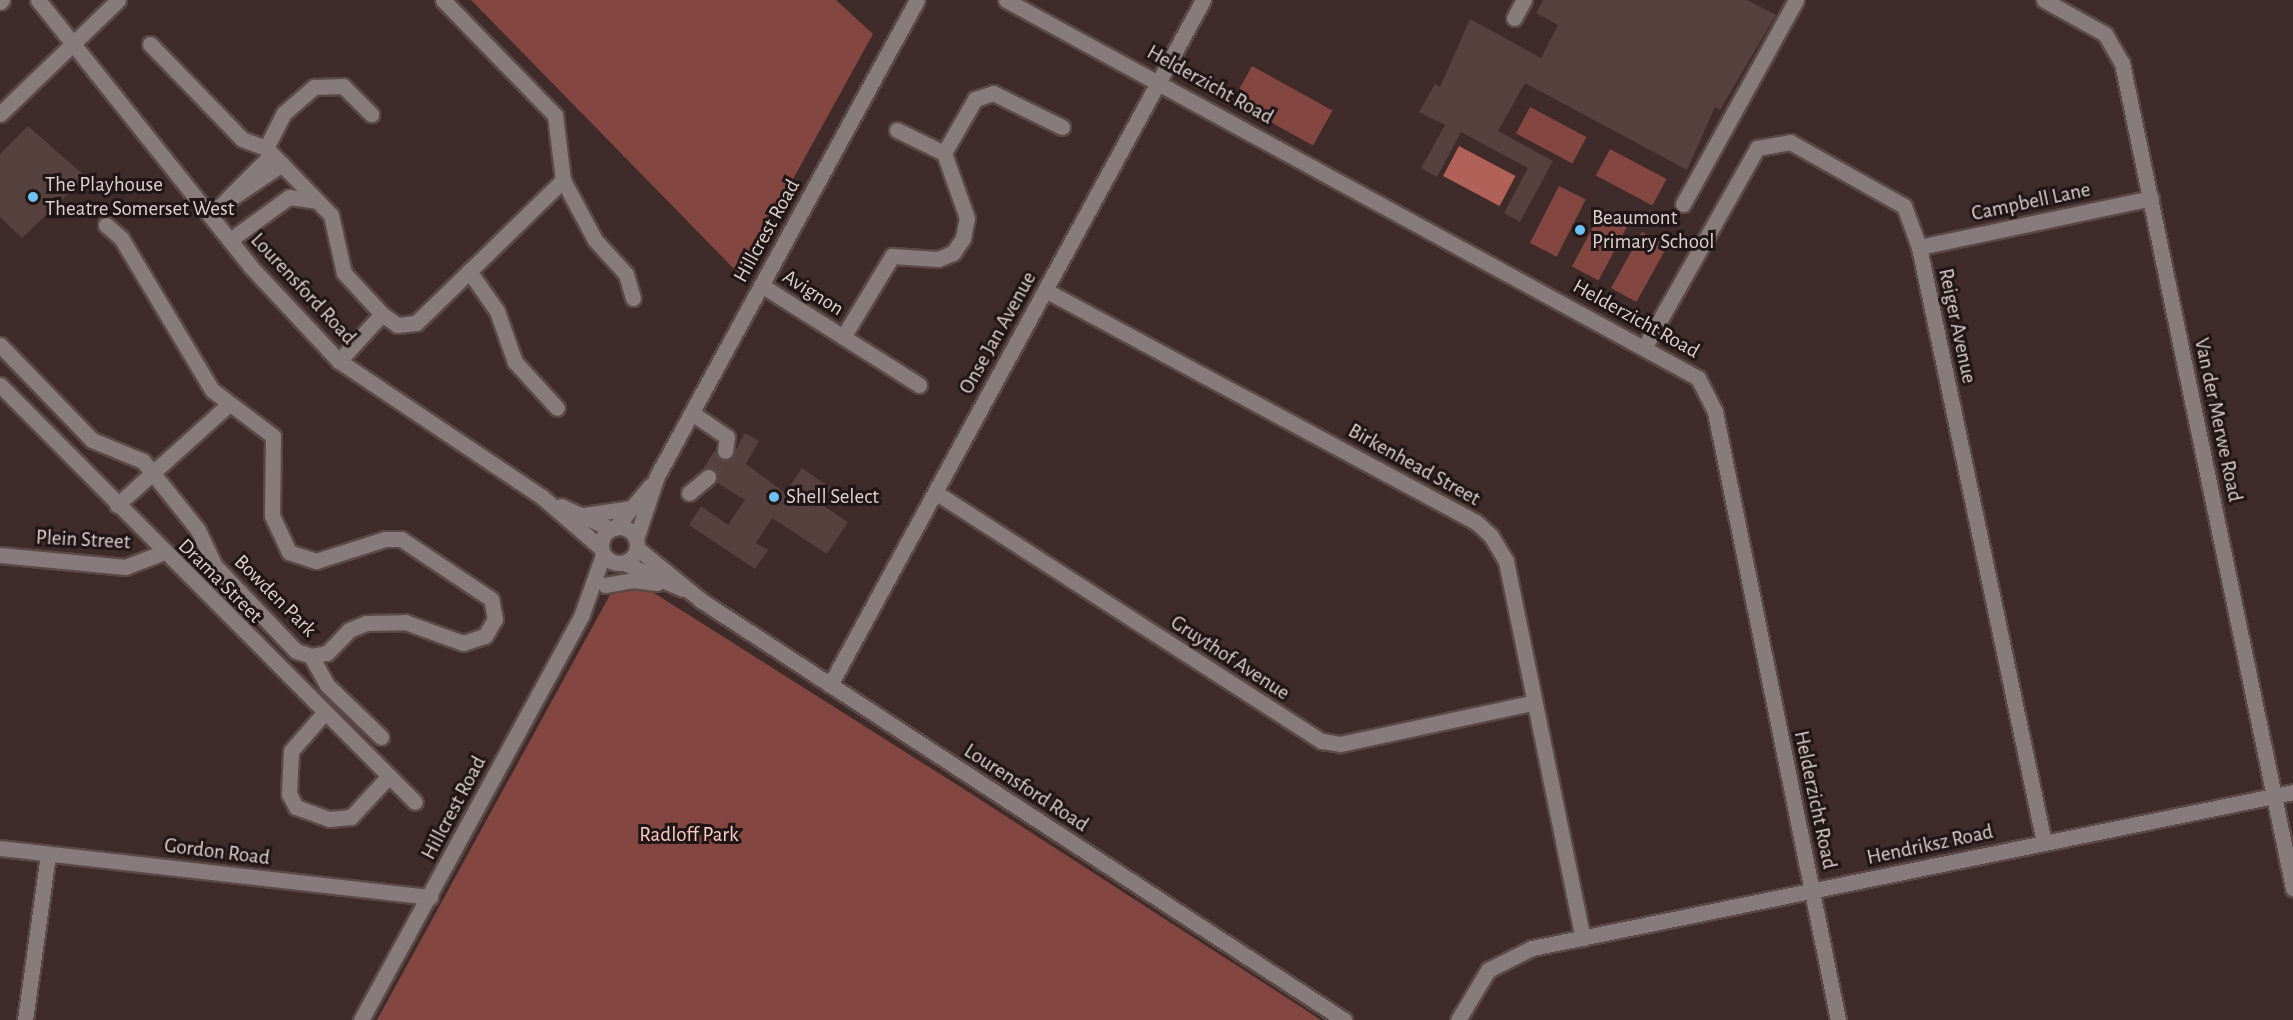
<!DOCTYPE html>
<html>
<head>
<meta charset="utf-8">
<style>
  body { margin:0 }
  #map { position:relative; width:2293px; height:1020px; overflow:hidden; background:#3f2b29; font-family:"Alegreya Sans",sans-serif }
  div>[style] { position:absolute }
  .green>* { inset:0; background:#844641; transform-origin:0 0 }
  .water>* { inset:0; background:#b26159; transform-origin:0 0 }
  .building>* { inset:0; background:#57413f }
  .minor-tunnel>* { height:15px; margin-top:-7.5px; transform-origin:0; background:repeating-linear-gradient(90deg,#574442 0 15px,transparent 0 23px) }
  .roads { filter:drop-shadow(2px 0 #5c4947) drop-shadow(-2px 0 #5c4947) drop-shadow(0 2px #5c4947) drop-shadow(0 -2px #5c4947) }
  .minor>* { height:15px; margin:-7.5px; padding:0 7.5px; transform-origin:7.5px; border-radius:7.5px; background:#877c7b }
  .minor>.ring { margin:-7.5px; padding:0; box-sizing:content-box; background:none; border:15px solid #877c7b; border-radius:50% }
  .dots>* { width:16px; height:16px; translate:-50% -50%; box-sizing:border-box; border:3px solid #201615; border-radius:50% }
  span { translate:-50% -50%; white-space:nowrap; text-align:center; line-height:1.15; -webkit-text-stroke:6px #201615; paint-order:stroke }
  .street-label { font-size:21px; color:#dfd1d0 }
  .poi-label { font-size:21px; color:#dfd1d0 }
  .left { translate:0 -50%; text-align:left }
  .park-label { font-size:21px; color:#fbcbc5 }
</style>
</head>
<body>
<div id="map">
  <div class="green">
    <i style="clip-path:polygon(471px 0,836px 0,873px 34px,740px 275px)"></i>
    <i style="left:1252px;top:66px;width:92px;height:40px;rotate:29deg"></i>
    <i style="left:1530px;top:107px;width:64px;height:30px;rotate:28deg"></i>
    <i style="left:1610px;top:149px;width:64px;height:30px;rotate:28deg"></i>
    <i style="left:1559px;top:186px;width:30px;height:64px;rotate:27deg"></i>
    <i style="left:1602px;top:210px;width:30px;height:64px;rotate:28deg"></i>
    <i style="left:1642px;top:232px;width:29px;height:64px;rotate:29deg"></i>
    <i style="clip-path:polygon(643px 586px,970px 793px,1321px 1020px,377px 1020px,611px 593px)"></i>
  </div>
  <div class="water">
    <i style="left:1459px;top:146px;width:64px;height:34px;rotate:28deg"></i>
  </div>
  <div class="building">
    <i style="clip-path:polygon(1543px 0,1747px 0,1776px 15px,1720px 110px,1715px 107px,1687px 170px,1525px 83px,1498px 131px,1553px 161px,1520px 222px,1504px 213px,1528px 168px,1461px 132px,1437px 177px,1421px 168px,1445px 125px,1419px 112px,1435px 84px,1440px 87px,1470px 19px,1541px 58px,1558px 25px,1536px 13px)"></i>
    <i style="clip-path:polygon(28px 126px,86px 177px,22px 238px,0 217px,0 154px)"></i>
    <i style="clip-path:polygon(745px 433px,759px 441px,746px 464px,785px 493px,802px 468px,831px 488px,821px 504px,848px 522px,827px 554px,772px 518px,756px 543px,768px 550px,755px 569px,689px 525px,701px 506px,728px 525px,745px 500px,716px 482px,715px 470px,703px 469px,715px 450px,723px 460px,732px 457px)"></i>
  </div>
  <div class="minor-tunnel">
    <i style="left:708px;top:477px;width:31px;rotate:-57deg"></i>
  </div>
  <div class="roads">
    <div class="minor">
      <i style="left:38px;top:0;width:340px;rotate:51.4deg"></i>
      <i style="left:250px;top:266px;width:130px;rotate:46.9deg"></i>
      <i style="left:339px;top:361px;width:244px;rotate:33.8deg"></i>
      <i style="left:542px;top:497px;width:78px;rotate:40.8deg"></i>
      <i style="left:443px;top:0;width:161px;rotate:45.8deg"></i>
      <i style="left:555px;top:115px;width:65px;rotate:83deg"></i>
      <i style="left:563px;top:180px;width:68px;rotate:61.9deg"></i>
      <i style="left:595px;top:240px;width:46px;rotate:47.6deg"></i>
      <i style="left:626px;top:274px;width:25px;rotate:74deg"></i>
      <i style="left:1006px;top:0;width:789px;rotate:28.65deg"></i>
      <i style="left:1698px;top:378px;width:38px;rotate:63deg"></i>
      <i style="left:1715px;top:412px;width:620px;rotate:78.56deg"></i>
      <i style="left:2044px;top:0;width:70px;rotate:29.1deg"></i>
      <i style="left:2105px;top:34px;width:34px;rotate:60deg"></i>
      <i style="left:2122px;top:63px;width:843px;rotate:78.29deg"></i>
      <i style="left:0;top:2px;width:3px;rotate:-45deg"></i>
      <i style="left:1514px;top:18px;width:21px;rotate:-61deg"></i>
      <i style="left:150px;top:44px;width:132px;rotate:45.9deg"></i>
      <i style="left:242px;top:139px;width:26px;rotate:21deg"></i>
      <i style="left:266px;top:148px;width:93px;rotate:45.9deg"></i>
      <i style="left:331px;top:215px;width:59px;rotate:77.4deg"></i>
      <i style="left:344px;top:273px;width:56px;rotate:47.2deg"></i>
      <i style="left:382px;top:314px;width:64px;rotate:132.5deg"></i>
      <i style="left:0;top:114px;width:164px;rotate:-44deg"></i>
      <i style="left:897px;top:130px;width:52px;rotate:26.1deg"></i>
      <i style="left:266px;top:148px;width:39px;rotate:-63deg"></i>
      <i style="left:284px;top:113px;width:40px;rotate:-41deg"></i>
      <i style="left:314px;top:87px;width:29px;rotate:-2deg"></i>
      <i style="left:343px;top:86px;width:40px;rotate:45deg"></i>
      <i style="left:226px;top:200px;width:65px;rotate:-45deg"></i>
      <i style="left:1683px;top:204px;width:233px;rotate:-61deg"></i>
      <i style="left:209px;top:213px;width:88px;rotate:-33.9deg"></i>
      <i style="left:230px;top:240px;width:73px;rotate:-36.1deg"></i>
      <i style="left:289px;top:197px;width:28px;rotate:8deg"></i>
      <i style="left:1919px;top:247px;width:237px;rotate:-11.9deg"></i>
      <i style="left:469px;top:271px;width:49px;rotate:55deg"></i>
      <i style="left:497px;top:311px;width:54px;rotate:70.6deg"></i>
      <i style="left:515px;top:362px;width:62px;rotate:47.6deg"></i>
      <i style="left:761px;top:285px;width:187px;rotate:32.3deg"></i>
      <i style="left:1045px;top:290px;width:489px;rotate:28.3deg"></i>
      <i style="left:1476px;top:522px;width:21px;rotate:43deg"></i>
      <i style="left:1491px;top:536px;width:29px;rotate:59deg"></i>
      <i style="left:1506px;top:561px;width:385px;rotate:78.5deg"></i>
      <i style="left:382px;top:314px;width:19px;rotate:36deg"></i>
      <i style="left:397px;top:325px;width:19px;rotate:-6deg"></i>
      <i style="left:416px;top:323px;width:205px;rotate:-44.2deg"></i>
      <i style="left:843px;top:337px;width:95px;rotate:-58.8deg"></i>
      <i style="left:892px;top:256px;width:46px;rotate:3.7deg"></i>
      <i style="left:938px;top:259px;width:16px;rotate:-22deg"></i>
      <i style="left:953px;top:253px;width:18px;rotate:-56deg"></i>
      <i style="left:963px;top:238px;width:20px;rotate:-79deg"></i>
      <i style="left:967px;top:218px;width:69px;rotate:-109.5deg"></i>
      <i style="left:944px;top:153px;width:62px;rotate:-60.1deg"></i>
      <i style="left:975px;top:99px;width:19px;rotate:-18deg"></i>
      <i style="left:993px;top:93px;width:77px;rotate:26.2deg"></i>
      <i style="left:0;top:345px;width:132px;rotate:45.9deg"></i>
      <i style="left:92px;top:440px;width:55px;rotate:22.4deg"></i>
      <i style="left:143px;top:461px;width:88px;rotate:51.4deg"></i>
      <i style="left:198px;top:530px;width:40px;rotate:65deg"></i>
      <i style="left:215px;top:566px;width:117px;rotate:46.4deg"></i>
      <i style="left:296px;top:651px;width:16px;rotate:18deg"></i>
      <i style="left:311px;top:656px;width:16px;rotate:-11deg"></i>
      <i style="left:327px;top:653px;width:32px;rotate:-46deg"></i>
      <i style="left:349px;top:630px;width:18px;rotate:-22deg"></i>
      <i style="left:366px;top:623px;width:39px;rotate:-1deg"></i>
      <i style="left:405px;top:622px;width:62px;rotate:19.9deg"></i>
      <i style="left:463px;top:643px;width:23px;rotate:-18deg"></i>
      <i style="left:485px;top:636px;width:20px;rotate:-60deg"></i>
      <i style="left:495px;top:619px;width:20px;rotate:-101deg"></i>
      <i style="left:491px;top:599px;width:108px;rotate:-146.3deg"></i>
      <i style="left:401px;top:539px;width:16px;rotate:180deg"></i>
      <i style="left:385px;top:539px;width:72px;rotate:162.3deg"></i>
      <i style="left:316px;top:561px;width:28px;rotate:-162deg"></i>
      <i style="left:289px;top:552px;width:40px;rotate:-115deg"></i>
      <i style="left:272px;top:516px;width:80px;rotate:-89.3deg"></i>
      <i style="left:273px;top:436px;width:76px;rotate:-143deg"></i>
      <i style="left:212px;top:390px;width:177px;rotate:-120.9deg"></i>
      <i style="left:121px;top:238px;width:20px;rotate:-139deg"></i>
      <i style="left:1644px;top:348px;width:230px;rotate:-60.5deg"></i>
      <i style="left:1757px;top:148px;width:34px;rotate:-10deg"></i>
      <i style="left:1790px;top:142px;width:131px;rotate:29.3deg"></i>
      <i style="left:1904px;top:206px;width:44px;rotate:69.9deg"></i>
      <i style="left:1919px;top:247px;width:609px;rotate:78.15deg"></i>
      <i style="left:0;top:385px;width:588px;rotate:45.14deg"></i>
      <i style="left:692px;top:413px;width:42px;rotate:34.4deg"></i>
      <i style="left:727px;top:437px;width:14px;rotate:98deg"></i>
      <i style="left:935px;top:492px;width:460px;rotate:32.8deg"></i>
      <i style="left:1322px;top:741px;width:18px;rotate:9deg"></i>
      <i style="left:1340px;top:744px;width:196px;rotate:-12.1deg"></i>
      <i style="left:689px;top:493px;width:25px;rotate:-40deg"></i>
      <i style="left:117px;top:505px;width:149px;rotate:-42deg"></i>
      <i style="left:561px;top:506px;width:55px;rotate:24.7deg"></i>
      <i style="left:584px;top:515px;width:48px;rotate:-8.5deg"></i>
      <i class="ring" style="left:601px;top:527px;width:21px;height:21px"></i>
      <i style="left:615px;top:528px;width:55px;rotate:-50.2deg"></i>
      <i style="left:636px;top:539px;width:66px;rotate:-71.6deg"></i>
      <i style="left:657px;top:476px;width:542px;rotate:-61.36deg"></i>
      <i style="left:637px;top:548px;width:84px;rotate:39.2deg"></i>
      <i style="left:702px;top:601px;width:767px;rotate:33.13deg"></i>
      <i style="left:0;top:555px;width:126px;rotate:5.5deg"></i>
      <i style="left:125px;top:567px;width:40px;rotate:-21deg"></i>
      <i style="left:624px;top:563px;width:64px;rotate:23.8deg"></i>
      <i style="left:605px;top:585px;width:27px;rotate:-10deg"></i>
      <i style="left:632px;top:580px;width:25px;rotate:7deg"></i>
      <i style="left:311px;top:656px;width:33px;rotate:61deg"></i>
      <i style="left:327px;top:685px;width:75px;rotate:43.9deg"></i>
      <i style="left:830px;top:685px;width:780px;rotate:-61.43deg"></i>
      <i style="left:324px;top:713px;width:50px;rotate:131deg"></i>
      <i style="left:291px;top:751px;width:43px;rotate:92.7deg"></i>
      <i style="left:289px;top:794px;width:15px;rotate:62deg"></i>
      <i style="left:296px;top:807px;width:35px;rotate:20deg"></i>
      <i style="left:329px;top:819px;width:22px;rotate:-5deg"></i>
      <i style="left:351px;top:817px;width:56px;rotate:-47.2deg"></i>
      <i style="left:0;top:848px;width:433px;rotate:6.5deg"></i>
      <i style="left:25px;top:1020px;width:168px;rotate:-82.1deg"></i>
      <i style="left:361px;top:1020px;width:462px;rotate:-61.4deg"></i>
      <i style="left:582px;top:614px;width:63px;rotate:-70.4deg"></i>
      <i style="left:1458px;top:1020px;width:58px;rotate:-59deg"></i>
      <i style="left:1488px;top:970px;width:49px;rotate:-26.6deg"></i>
      <i style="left:1532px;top:948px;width:777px;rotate:-11.58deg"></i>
    </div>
  </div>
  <div class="dots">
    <i style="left:33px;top:197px;background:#6ec2f3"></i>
    <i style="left:1580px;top:230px;background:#6ec2f3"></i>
    <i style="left:774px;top:497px;background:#6ec2f3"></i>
  </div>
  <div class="street-label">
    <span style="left:1210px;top:85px;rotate:29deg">Helderzicht Road</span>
    <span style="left:2031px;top:202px;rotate:-12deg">Campbell Lane</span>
    <span style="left:767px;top:231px;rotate:-61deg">Hillcrest Road</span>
    <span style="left:303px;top:289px;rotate:47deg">Lourensford Road</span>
    <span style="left:813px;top:293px;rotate:32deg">Avignon</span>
    <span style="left:1636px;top:319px;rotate:29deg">Helderzicht Road</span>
    <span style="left:1957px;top:326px;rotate:78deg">Reiger Avenue</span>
    <span style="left:998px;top:333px;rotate:-61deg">Onse Jan Avenue</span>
    <span style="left:2218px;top:420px;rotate:78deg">Van der Merwe Road</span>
    <span style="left:1414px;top:465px;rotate:29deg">Birkenhead Street</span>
    <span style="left:83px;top:540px;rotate:3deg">Plein Street</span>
    <span style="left:220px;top:581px;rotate:45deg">Drama Street</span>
    <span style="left:275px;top:596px;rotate:45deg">Bowden Park</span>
    <span style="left:1230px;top:658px;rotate:33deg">Gruythof Avenue</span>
    <span style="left:1026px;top:788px;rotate:33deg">Lourensford Road</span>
    <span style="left:1815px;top:800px;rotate:78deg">Helderzicht Road</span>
    <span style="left:454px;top:808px;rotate:-62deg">Hillcrest Road</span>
    <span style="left:1930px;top:845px;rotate:-12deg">Hendriksz Road</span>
    <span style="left:217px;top:852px;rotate:7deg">Gordon Road</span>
  </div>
  <div class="poi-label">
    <span class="left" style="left:45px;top:197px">The Playhouse<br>Theatre Somerset West</span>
    <span class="left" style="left:1592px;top:230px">Beaumont<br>Primary School</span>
    <span class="left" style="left:786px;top:497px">Shell Select</span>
  </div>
  <div class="park-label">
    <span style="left:689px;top:835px">Radloff Park</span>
  </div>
</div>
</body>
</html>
